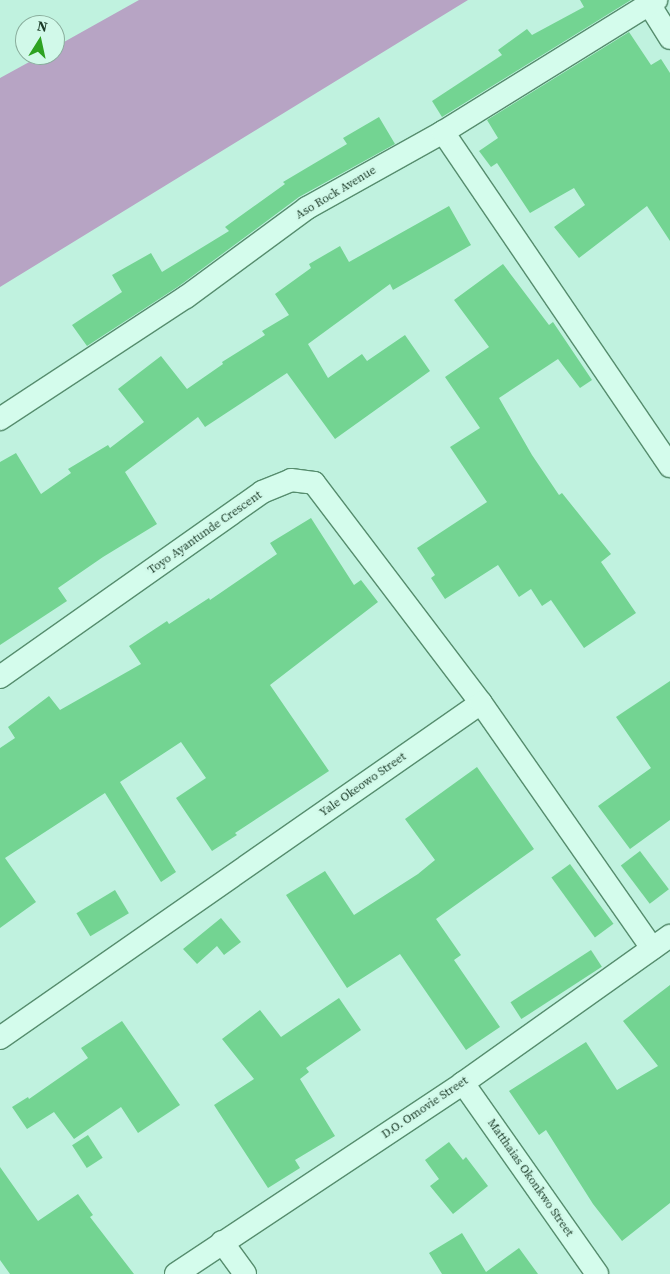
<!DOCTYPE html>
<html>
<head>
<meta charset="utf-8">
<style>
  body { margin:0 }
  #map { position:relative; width:670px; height:1274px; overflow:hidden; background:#c0f2df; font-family:"Source Serif 4",serif }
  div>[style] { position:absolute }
  .water>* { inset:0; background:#b7a4c4 }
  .building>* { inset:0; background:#73d492; transform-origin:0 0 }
  .roads { filter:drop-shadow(1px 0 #568d6e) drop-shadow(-1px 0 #568d6e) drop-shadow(0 1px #568d6e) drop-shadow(0 -1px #568d6e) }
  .minor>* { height:22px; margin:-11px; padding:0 11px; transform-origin:11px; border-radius:11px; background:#d4fcec }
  span { translate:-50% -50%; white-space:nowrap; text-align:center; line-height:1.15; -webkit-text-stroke:4.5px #d1f9e9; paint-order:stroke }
  .street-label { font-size:12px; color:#1c3b28 }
  .north { position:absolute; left:15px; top:15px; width:50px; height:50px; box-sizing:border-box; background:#d1f9e9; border:1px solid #89ad9c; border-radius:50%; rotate:10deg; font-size:14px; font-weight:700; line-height:20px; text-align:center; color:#1c3b28 }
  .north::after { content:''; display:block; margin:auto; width:18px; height:22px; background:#2da221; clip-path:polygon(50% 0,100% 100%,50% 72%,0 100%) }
</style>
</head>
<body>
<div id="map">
  <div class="water">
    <i style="clip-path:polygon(139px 0,468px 0,0 287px,0 78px,42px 55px,55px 55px,55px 47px)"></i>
  </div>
  <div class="building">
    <i style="clip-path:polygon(580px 0,631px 0,442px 117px,432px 101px,502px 55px,498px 50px,527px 29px,532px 35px,584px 7px)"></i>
    <i style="clip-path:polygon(629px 32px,651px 65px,661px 59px,670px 73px,670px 241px,647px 206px,579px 258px,554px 227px,585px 205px,574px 188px,530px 213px,497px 163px,491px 167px,479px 151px,498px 138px,487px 120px)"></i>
    <i style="clip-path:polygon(379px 117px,395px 144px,299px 197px,179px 286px,87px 346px,72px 325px,122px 292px,112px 275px,151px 253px,162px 272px,229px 231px,225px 227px,285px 184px,283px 182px,347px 144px,343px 138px)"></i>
    <i style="clip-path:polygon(449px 206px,471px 245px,393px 290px,390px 284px,308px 344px,328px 378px,362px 354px,367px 361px,405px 335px,430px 371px,335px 439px,287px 373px,205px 427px,198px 417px,125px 472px,157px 524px,103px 557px,58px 588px,67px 601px,0 645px,0 462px,16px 453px,41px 494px,71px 473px,68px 469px,108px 445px,110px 448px,144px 422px,118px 389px,161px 356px,187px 389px,223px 364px,222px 362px,265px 335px,262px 331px,289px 315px,275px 294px,311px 268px,309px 264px,340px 246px,349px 262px)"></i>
    <i style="clip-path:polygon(503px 264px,549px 325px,553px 322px,592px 380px,580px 388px,558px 359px,499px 398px,532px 455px,559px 495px,562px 493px,611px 554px,601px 562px,636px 613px,584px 648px,551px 600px,542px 606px,531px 589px,519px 597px,498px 565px,445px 599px,431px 578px,435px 575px,417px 548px,487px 502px,450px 447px,480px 428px,445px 377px,489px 347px,454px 300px)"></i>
    <i style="clip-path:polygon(311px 518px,354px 585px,361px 580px,378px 602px,270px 685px,329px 771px,235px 833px,237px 835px,212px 851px,176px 798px,206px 778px,181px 742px,120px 782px,176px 872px,161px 882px,105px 793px,5px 858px,36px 902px,0 928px,0 748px,15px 738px,8px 727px,49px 696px,60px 710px,141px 664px,129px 646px,167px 621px,169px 624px,209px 598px,210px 600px,277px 554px,270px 543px)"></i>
    <i style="clip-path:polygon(670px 681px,670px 820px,630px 849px,598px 806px,651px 768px,616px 717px)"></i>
    <i style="clip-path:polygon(477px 767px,534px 849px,436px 919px,461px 955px,454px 960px,500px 1027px,466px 1050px,400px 954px,347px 988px,286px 895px,325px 871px,354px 915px,418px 874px,435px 860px,405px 819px)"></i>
    <i style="left:640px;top:851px;width:48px;height:24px;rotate:53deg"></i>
    <i style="left:570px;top:864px;width:74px;height:23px;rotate:54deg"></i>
    <i style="left:115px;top:890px;width:27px;height:45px;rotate:59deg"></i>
    <i style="clip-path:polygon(221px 918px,241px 942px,224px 955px,217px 946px,197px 964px,183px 949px)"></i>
    <i style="left:591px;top:950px;width:20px;height:96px;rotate:57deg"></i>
    <i style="clip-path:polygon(670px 985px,670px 1203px,622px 1241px,593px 1204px,546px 1130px,539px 1135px,509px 1091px,586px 1042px,617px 1090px,658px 1066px,623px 1021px)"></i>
    <i style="clip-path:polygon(339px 998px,361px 1030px,306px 1068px,309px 1072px,300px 1079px,335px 1136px,295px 1160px,300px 1168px,268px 1188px,214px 1105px,254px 1079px,222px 1039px,260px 1010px,281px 1037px)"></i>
    <i style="clip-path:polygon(122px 1021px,180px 1105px,138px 1133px,121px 1107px,74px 1139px,54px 1112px,27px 1129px,12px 1107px,28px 1097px,29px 1099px,88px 1058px,81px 1048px)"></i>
    <i style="left:88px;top:1135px;width:27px;height:19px;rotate:57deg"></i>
    <i style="clip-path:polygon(449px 1142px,463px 1160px,466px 1157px,488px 1186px,453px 1214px,430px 1186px,439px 1179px,425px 1160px)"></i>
    <i style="clip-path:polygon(0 1167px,38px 1221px,78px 1194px,93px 1215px,90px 1217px,134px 1274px,10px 1274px,0 1260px)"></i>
    <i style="clip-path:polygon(462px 1233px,486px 1272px,519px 1248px,538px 1274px,442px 1274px,429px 1253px)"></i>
  </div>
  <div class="roads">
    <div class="minor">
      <i style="left:649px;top:4px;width:40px;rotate:58deg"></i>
      <i style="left:443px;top:132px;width:404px;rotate:55.8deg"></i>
      <i style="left:0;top:419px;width:222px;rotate:-33.3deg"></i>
      <i style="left:186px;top:297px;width:150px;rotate:-36.3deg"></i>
      <i style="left:307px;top:208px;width:156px;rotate:-29.2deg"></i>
      <i style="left:443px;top:132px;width:251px;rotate:-31.8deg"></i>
      <i style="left:0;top:677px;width:321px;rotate:-35.2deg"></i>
      <i style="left:262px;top:492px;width:31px;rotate:-22deg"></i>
      <i style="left:291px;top:480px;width:23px;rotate:7deg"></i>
      <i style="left:314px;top:483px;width:276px;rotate:52.8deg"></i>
      <i style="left:0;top:1038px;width:586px;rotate:-34.86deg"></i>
      <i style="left:481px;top:703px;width:299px;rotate:55.1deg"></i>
      <i style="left:463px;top:1083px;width:233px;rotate:54.9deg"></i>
      <i style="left:222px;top:1242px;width:39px;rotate:54deg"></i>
      <i style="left:176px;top:1274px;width:345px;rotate:-33.6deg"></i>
      <i style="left:463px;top:1083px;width:254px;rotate:-35.4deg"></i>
    </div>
  </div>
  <div class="street-label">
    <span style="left:336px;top:193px;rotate:-31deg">Aso Rock Avenue</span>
    <span style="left:205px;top:533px;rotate:-35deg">Toyo Ayantunde Crescent</span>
    <span style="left:363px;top:785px;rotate:-35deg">Yale Okeowo Street</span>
    <span style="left:425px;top:1108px;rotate:-34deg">D.O. Omovie Street</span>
    <span style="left:530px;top:1178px;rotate:55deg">Matthaias Okonkwo Street</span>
  </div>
  <div class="north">N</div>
</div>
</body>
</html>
